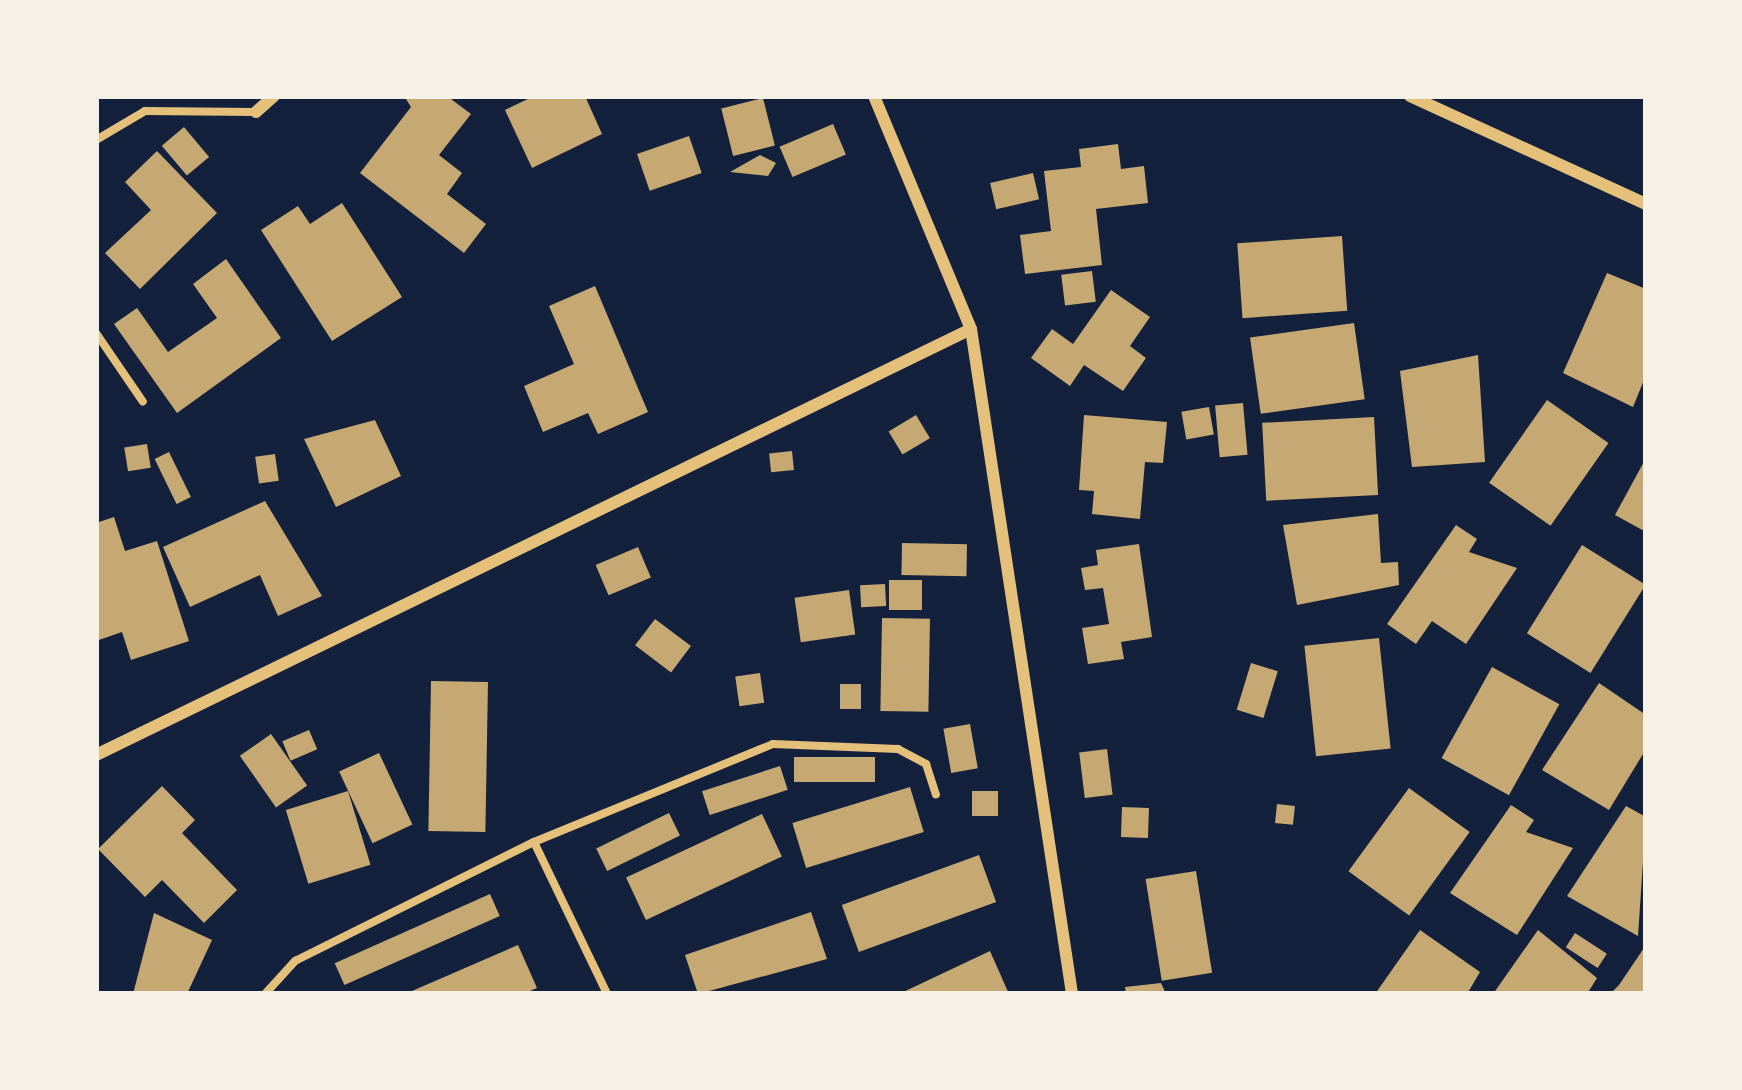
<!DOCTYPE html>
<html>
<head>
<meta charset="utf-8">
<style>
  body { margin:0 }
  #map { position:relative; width:1742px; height:1090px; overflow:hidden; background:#14213d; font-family:Overpass,sans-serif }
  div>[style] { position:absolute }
  .building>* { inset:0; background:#c6a872; transform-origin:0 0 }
  .service>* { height:8px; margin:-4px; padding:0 4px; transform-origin:4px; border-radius:4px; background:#e5c07b }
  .minor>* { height:12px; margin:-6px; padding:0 6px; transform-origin:6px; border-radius:6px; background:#e5c07b }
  span { translate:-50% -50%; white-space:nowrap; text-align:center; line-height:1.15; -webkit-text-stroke:9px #f6f1e7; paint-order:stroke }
  .frame { position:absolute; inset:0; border:99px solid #f6f1e7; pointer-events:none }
</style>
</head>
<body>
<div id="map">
  <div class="building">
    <i style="clip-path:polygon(404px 96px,447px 96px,471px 114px,439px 155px,462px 173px,447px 194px,486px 224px,464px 253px,360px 173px,411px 107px)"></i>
    <i style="clip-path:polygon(534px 96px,585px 96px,602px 134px,532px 168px,505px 110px)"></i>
    <i style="left:763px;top:98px;width:49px;height:43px;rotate:76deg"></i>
    <i style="left:833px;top:124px;width:33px;height:58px;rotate:67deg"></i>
    <i style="left:184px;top:127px;width:39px;height:29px;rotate:50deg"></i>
    <i style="left:689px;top:136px;width:39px;height:55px;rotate:71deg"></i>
    <i style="clip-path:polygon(1118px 144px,1121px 169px,1144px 166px,1148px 203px,1096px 209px,1102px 265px,1025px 274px,1020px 235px,1051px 231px,1044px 171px,1081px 167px,1079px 149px)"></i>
    <i style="clip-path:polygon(157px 151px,217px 213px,140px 289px,105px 253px,151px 210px,125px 182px)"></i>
    <i style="clip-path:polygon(760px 155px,776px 163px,768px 176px,730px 172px)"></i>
    <i style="left:1033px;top:173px;width:27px;height:44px;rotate:77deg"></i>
    <i style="clip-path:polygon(342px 203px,402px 297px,332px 341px,261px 230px,298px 206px,310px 224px)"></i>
    <i style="left:1342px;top:236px;width:75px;height:105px;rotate:86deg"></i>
    <i style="clip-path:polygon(226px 259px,281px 338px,177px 413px,114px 324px,137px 308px,168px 352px,217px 318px,193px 284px)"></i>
    <i style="left:1092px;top:271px;width:31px;height:31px;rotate:83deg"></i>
    <i style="clip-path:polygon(1607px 273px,1646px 289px,1646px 375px,1633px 407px,1563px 373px)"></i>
    <i style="clip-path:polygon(595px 286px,648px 412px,598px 434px,588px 413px,543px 432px,524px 386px,574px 364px,549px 306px)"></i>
    <i style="clip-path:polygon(1111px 290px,1150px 317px,1130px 346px,1146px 358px,1123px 391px,1084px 365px,1070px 386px,1031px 358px,1052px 329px,1073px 344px)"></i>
    <i style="left:1354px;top:323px;width:77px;height:105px;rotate:82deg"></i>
    <i style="clip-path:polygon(1478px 355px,1485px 462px,1412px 467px,1400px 371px)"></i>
    <i style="left:1547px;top:400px;width:75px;height:101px;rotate:35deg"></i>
    <i style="left:1243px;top:403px;width:52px;height:28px;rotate:85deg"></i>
    <i style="left:1209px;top:407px;width:28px;height:28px;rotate:80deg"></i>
    <i style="left:916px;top:415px;width:27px;height:32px;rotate:59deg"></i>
    <i style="clip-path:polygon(1084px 415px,1167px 422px,1163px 463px,1145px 462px,1140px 519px,1092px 514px,1094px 491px,1079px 490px)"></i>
    <i style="left:1374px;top:417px;width:78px;height:112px;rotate:87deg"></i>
    <i style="clip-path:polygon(375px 420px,401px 476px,336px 507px,304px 439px)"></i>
    <i style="left:147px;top:444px;width:24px;height:23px;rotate:81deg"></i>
    <i style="left:792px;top:451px;width:19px;height:23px;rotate:84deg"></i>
    <i style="left:169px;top:452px;width:50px;height:16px;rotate:64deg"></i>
    <i style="left:275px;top:454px;width:27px;height:20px;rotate:82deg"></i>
    <i style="clip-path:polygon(1646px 458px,1646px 532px,1615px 515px)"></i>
    <i style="clip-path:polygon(265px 501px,322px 596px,278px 616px,260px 575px,190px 607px,163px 547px)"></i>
    <i style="clip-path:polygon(1378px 514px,1381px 563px,1398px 562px,1399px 585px,1297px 605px,1283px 525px)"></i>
    <i style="clip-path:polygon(114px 517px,125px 551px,157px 541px,189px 641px,131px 660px,122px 632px,96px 641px,96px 523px)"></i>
    <i style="clip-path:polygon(1456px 525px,1477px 539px,1469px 552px,1517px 568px,1466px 644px,1432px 621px,1416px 644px,1387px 624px)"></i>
    <i style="left:902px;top:543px;width:65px;height:32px;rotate:1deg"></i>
    <i style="clip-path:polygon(1139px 544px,1152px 637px,1121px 642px,1124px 659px,1088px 664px,1082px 628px,1109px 624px,1103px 588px,1085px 590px,1081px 568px,1098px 565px,1096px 550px)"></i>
    <i style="left:1582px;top:545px;width:75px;height:104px;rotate:32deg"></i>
    <i style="left:638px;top:547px;width:33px;height:46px;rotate:67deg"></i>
    <i style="left:889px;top:580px;width:33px;height:30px"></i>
    <i style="left:885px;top:584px;width:22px;height:25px;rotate:87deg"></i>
    <i style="left:849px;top:590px;width:45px;height:55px;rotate:82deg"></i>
    <i style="left:882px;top:618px;width:48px;height:93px;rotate:1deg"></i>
    <i style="left:655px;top:619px;width:45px;height:33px;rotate:37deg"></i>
    <i style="left:1379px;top:638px;width:111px;height:75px;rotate:84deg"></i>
    <i style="left:1251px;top:663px;width:28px;height:49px;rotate:17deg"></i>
    <i style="left:1492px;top:667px;width:77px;height:104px;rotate:29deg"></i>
    <i style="left:760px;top:673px;width:30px;height:25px;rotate:82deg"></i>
    <i style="left:431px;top:681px;width:57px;height:150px;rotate:1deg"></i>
    <i style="clip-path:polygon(1599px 683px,1646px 715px,1646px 749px,1609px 810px,1542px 770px)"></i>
    <i style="left:861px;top:684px;width:25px;height:21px;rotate:90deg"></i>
    <i style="left:970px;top:724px;width:45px;height:27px;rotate:80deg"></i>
    <i style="left:309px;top:730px;width:21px;height:29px;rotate:67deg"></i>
    <i style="left:271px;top:734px;width:63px;height:38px;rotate:55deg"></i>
    <i style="left:1107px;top:749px;width:46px;height:28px;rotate:83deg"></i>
    <i style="left:379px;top:753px;width:79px;height:44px;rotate:65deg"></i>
    <i style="left:875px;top:757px;width:25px;height:81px;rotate:90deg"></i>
    <i style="left:780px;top:766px;width:25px;height:82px;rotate:72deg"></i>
    <i style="clip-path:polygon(162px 786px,195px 820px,182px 833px,237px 890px,204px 923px,162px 880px,145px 897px,98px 849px)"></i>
    <i style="left:910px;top:787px;width:47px;height:123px;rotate:73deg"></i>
    <i style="left:1409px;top:788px;width:75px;height:103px;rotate:36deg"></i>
    <i style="left:348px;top:791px;width:77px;height:65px;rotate:73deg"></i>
    <i style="left:972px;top:791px;width:26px;height:25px"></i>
    <i style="left:1277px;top:804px;width:18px;height:19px;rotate:6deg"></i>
    <i style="clip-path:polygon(1511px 805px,1534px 820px,1526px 832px,1573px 848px,1517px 935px,1450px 893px)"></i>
    <i style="clip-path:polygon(1626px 806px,1646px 817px,1638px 936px,1567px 896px)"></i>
    <i style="left:1122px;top:807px;width:27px;height:30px;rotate:2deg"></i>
    <i style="left:669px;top:813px;width:25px;height:81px;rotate:64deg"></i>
    <i style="left:762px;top:814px;width:47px;height:150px;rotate:65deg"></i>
    <i style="left:979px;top:855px;width:50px;height:146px;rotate:70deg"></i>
    <i style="left:1196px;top:871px;width:103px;height:51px;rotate:81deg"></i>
    <i style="left:490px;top:894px;width:24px;height:170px;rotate:66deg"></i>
    <i style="clip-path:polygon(811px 912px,827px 959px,698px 994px,685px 955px)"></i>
    <i style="clip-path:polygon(154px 913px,212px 940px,187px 994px,133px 994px)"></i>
    <i style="clip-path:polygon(1420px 930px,1480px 972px,1467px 994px,1375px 994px)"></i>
    <i style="clip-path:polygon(1538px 930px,1597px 978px,1587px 994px,1493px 994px)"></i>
    <i style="left:1575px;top:933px;width:38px;height:17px;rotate:33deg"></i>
    <i style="clip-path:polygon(518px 945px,537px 988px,523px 994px,405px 994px)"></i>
    <i style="clip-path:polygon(1646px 945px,1646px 994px,1610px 994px,1619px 985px)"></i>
    <i style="clip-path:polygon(990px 951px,1009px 994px,899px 994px)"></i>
    <i style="clip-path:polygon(1161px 983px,1166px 994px,1126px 994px,1125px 987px)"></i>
  </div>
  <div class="service">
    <i style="left:96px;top:140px;width:57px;rotate:-30.6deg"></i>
    <i style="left:145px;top:111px;width:110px;rotate:0.5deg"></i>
    <i style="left:96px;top:333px;width:83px;rotate:55.7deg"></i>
    <i style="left:534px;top:842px;width:169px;rotate:64.3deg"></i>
    <i style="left:265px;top:994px;width:45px;rotate:-47.7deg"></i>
    <i style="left:295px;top:961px;width:267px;rotate:-26.5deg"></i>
    <i style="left:534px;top:842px;width:258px;rotate:-22.3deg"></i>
    <i style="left:773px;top:744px;width:125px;rotate:2.3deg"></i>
    <i style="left:898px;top:749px;width:32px;rotate:28deg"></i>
    <i style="left:926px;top:764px;width:32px;rotate:72deg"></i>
  </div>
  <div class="minor">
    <i style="left:874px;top:96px;width:252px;rotate:67.4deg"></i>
    <i style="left:971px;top:329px;width:673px;rotate:81.36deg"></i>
    <i style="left:1410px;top:96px;width:260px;rotate:24.6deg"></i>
    <i style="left:256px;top:112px;width:24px;rotate:-42deg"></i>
    <i style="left:96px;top:755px;width:973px;rotate:-25.96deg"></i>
  </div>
  <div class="frame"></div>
</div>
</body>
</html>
